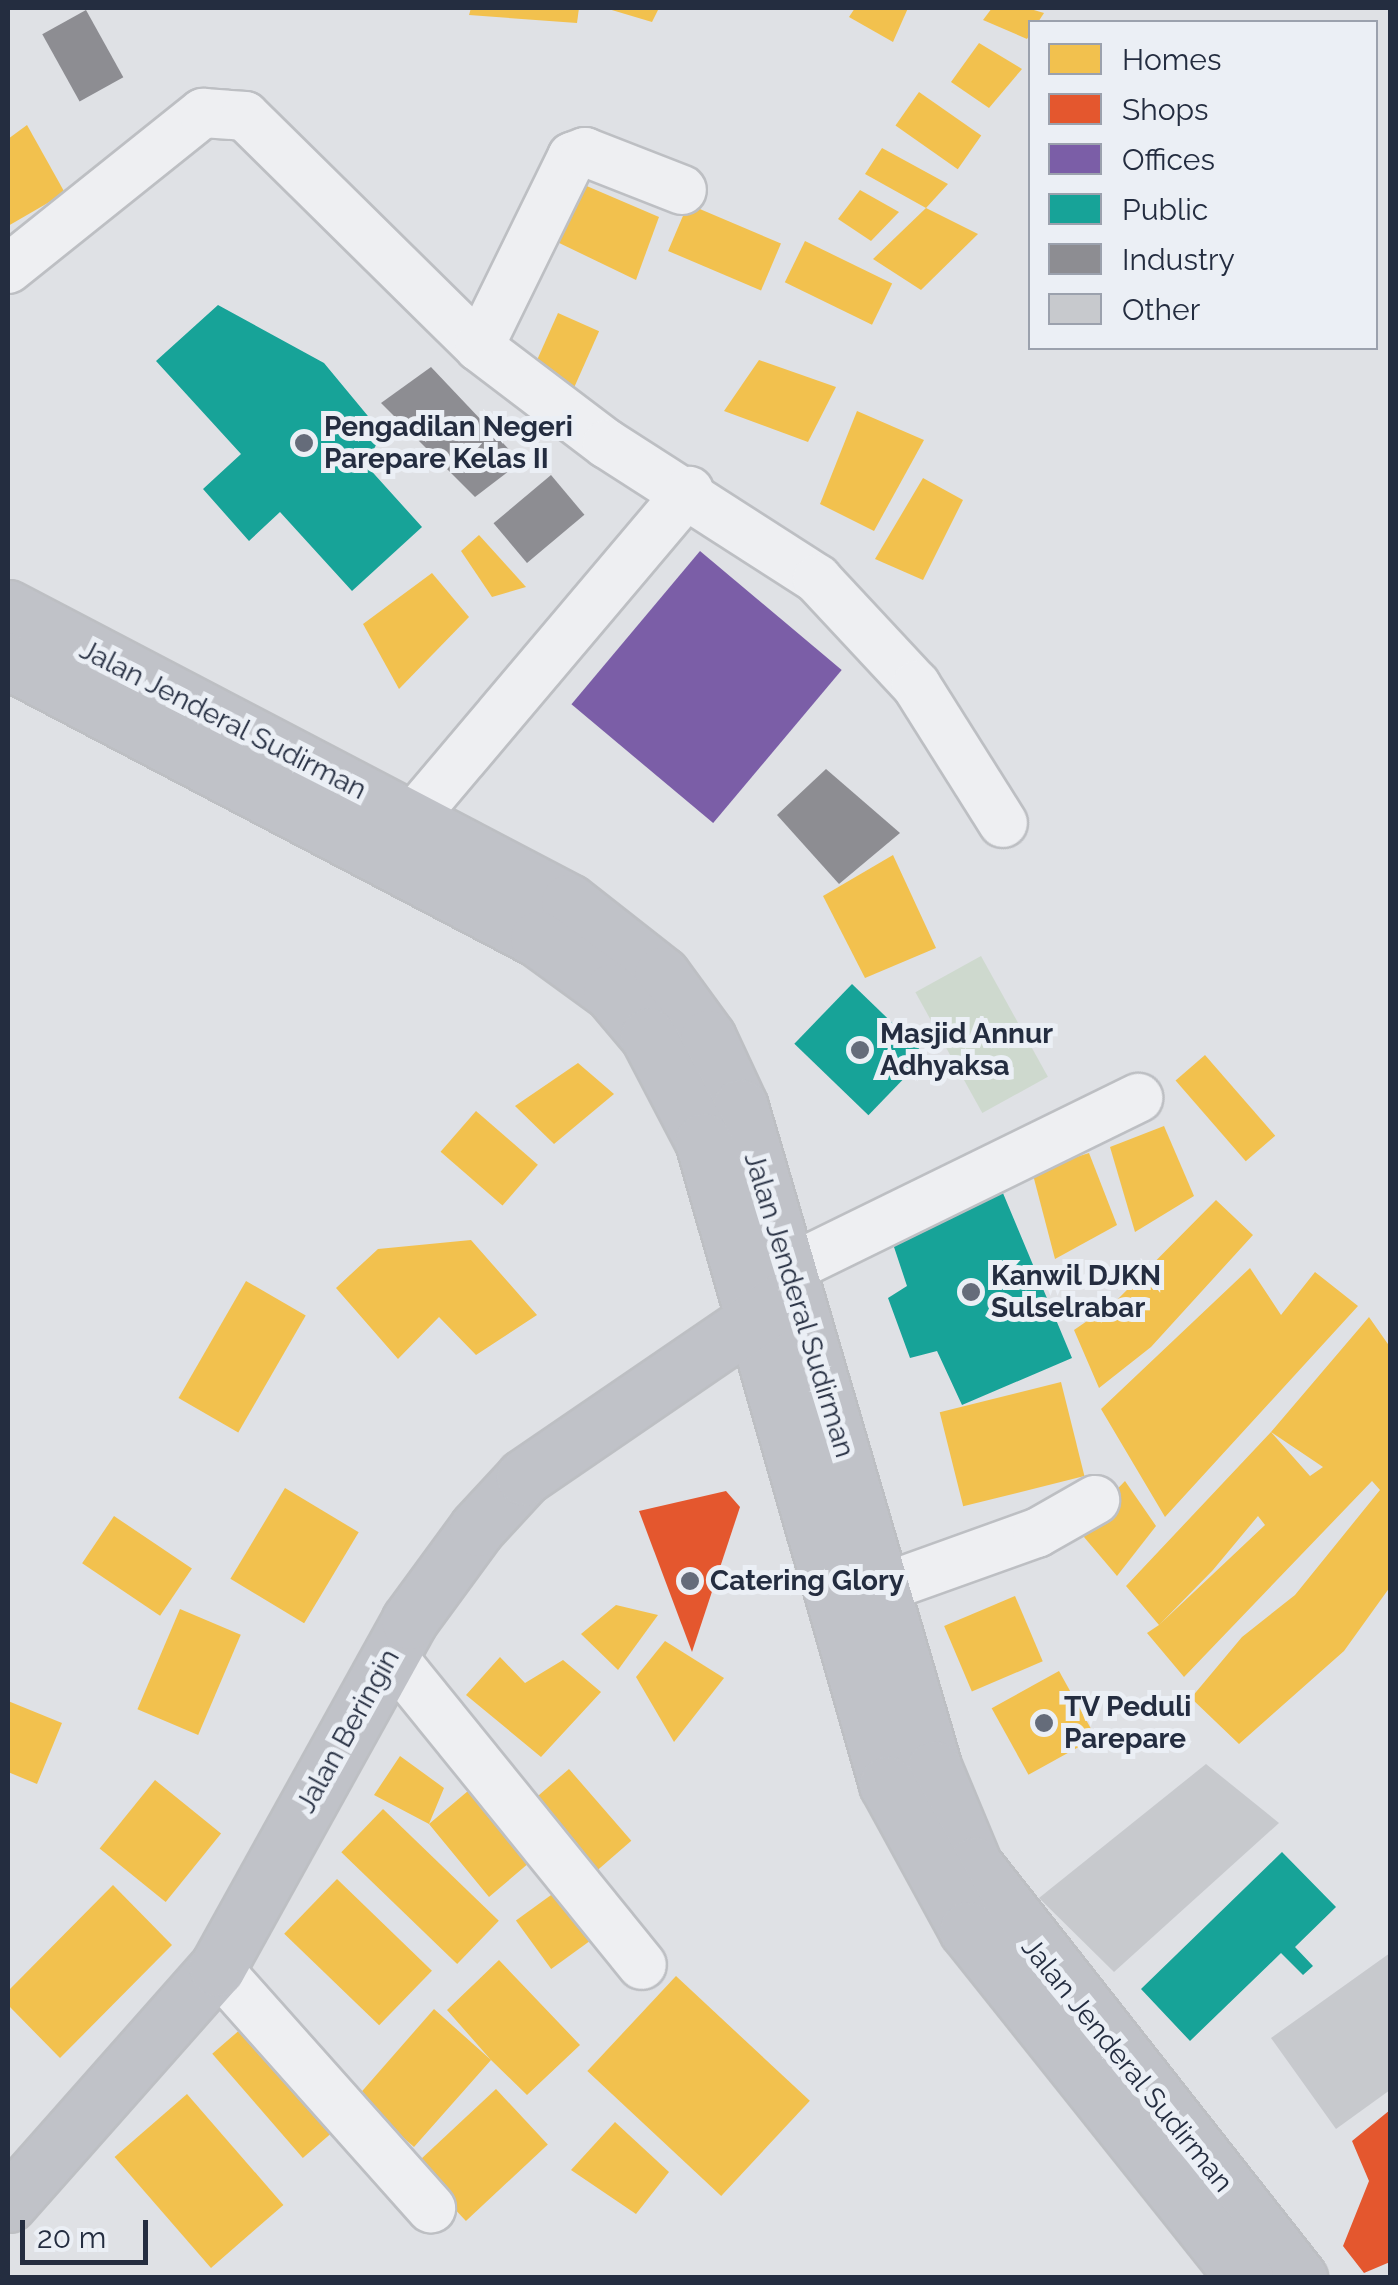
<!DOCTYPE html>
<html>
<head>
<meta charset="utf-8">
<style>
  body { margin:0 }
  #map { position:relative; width:1398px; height:2285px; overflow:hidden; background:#dfe1e5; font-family:Raleway,sans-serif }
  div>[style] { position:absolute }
  .green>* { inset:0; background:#ced9ce; transform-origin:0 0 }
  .homes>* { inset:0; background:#f2c14e; transform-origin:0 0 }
  .shops>* { inset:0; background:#e4572e }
  .offices>* { inset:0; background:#7b5ea7; transform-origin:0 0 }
  .public>* { inset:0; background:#17a398; transform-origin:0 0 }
  .industry>* { inset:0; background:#8d8d92; transform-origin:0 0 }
  .building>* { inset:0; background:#c7c9cd }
  .roads { filter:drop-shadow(2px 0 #bdbfc3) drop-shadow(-2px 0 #bdbfc3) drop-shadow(0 2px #bdbfc3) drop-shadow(0 -2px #bdbfc3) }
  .street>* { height:48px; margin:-24px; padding:0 24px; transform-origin:24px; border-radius:24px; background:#eeeff2 }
  .secondary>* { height:55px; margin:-27.5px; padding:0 27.5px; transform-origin:27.5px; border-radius:27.5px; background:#c0c2c8 }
  .dots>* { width:28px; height:28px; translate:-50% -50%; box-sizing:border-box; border:5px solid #ebeff5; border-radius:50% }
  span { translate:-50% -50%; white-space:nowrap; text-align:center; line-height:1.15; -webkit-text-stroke:10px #ebeff5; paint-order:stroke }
  .poi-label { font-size:28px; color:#242d40; font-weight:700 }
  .left { translate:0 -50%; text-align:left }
  .street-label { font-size:28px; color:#242d40 }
  .frame { position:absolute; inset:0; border:10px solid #242d40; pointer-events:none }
  .legend { position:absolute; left:1028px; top:20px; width:350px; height:330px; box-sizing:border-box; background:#ebeff5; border:2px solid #9ba1ad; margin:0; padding:12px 18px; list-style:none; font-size:30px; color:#242d40 }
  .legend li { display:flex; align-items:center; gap:20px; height:50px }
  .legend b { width:50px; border:2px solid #9ba1ad }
  .scale { position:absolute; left:20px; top:2220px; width:128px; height:45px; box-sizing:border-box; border:5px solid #242d40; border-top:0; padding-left:12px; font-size:30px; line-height:35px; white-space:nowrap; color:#242d40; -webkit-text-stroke:8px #ebeff5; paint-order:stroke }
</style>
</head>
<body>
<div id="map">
  <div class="green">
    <i style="left:981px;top:956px;width:138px;height:75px;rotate:61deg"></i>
  </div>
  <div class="homes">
    <i style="clip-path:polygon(471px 8px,579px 8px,577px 23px,469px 15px)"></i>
    <i style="clip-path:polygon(605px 8px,659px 8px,652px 22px)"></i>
    <i style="clip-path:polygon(855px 8px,908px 8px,893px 42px,849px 17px)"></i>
    <i style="clip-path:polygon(992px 8px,1027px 8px,1044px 13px,1027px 39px,983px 20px)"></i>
    <i style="clip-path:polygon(979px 43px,1022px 69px,989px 108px,951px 82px)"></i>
    <i style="left:919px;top:92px;width:76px;height:41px;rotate:35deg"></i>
    <i style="clip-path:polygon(27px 125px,65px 193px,8px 226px,8px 139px)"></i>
    <i style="clip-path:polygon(882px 148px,948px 184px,926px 208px,865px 174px)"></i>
    <i style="clip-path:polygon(582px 184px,659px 217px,636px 280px,553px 240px)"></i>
    <i style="clip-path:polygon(860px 190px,899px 212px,871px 241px,838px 219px)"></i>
    <i style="left:688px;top:204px;width:101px;height:51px;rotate:23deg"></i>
    <i style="clip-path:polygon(926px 208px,978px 234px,921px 290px,873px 259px)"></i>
    <i style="left:805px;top:241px;width:97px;height:46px;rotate:26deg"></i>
    <i style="left:558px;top:313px;width:45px;height:68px;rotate:24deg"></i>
    <i style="clip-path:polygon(759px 360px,836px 387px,808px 442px,724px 411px)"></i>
    <i style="clip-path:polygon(857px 411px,924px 440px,874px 531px,820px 504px)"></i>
    <i style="clip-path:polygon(923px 478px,963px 500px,923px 580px,875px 559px)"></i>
    <i style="clip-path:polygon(479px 535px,526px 587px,492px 597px,461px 551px)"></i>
    <i style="clip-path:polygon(432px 573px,469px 617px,399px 689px,363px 624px)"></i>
    <i style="clip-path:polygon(893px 855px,936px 948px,865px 978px,823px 896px)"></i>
    <i style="left:1205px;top:1055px;width:107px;height:39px;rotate:49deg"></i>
    <i style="clip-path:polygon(578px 1063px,614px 1094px,554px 1144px,515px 1106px)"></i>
    <i style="left:476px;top:1111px;width:82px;height:54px;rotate:41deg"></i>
    <i style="clip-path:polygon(1164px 1126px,1194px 1196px,1135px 1232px,1110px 1147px)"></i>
    <i style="clip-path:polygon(1089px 1153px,1117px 1225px,1055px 1259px,1032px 1171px)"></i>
    <i style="clip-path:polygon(1216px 1200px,1253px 1235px,1151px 1347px,1099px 1388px,1074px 1330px,1116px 1301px)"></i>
    <i style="clip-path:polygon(471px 1240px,537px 1315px,476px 1355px,439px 1317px,398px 1359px,336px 1288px,378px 1249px)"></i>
    <i style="clip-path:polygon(1250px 1268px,1281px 1315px,1315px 1272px,1358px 1306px,1165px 1517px,1101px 1409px)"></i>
    <i style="left:246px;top:1281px;width:69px;height:135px;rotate:30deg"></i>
    <i style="clip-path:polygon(evenodd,1369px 1317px,1390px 1347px,1390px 1587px,1344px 1651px,1239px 1744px,1191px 1698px,1242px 1637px,1295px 1595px,1380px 1490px,1372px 1481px,1184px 1677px,1147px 1633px,1159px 1625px,1126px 1586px,1271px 1432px,1310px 1476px,1323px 1467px,1271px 1432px,1369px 1317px,1258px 1516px,1265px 1525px,1159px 1625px,1213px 1570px,1258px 1516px)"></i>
    <i style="left:1061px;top:1382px;width:97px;height:125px;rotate:76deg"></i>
    <i style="clip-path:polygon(1125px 1481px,1156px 1526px,1117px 1576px,1078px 1530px)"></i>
    <i style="left:285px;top:1488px;width:86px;height:106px;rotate:31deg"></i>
    <i style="left:114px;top:1516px;width:94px;height:57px;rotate:34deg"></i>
    <i style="left:1015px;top:1596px;width:71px;height:77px;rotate:67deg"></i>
    <i style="clip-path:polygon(616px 1605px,658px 1615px,618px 1670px,581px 1634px)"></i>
    <i style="left:180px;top:1609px;width:66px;height:109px;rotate:23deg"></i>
    <i style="clip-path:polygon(665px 1641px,724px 1678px,674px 1742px,636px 1677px)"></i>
    <i style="clip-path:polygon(500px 1657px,525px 1683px,563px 1660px,601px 1692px,541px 1757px,466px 1695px)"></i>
    <i style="left:1059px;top:1671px;width:76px;height:77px;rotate:61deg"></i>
    <i style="clip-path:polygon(8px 1701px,62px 1723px,37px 1784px,8px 1772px)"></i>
    <i style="clip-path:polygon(400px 1756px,444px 1788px,429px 1824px,475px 1785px,536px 1857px,489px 1897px,429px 1824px,374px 1795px)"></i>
    <i style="left:569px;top:1769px;width:95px;height:53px;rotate:49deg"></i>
    <i style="left:155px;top:1780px;width:85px;height:88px;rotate:39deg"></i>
    <i style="left:383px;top:1809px;width:161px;height:60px;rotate:44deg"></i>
    <i style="left:337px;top:1879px;width:132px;height:76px;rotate:44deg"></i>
    <i style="clip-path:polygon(113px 1885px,172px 1945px,60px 2058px,8px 2005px,8px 1991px)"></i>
    <i style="left:558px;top:1890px;width:60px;height:52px;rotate:54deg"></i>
    <i style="clip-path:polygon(499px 1960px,580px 2045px,527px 2095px,491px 2060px,414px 2147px,357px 2097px,434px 2009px,491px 2060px,447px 2010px)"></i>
    <i style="left:676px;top:1976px;width:183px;height:130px;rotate:43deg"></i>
    <i style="left:250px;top:2021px;width:138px;height:50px;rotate:49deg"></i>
    <i style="left:496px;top:2089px;width:76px;height:112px;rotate:47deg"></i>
    <i style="left:187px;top:2094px;width:147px;height:96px;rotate:49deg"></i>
    <i style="clip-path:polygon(615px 2122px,669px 2172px,636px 2214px,571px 2170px)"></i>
  </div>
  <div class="shops">
    <i style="clip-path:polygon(726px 1491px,740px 1507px,692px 1652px,639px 1511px)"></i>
    <i style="clip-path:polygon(1390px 2110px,1390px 2262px,1364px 2273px,1343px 2246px,1369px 2181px,1352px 2141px)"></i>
  </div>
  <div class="offices">
    <i style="left:700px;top:551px;width:185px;height:200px;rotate:40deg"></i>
  </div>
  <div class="public">
    <i style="clip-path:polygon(218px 305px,324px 363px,382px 433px,366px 465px,422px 527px,352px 591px,280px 512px,249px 541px,203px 489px,241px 454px,156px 361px)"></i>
    <i style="left:852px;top:984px;width:103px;height:83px;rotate:44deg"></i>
    <i style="clip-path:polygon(1000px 1186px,1072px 1358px,962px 1405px,937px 1351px,910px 1358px,888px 1298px,907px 1286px,887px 1226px)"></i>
    <i style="clip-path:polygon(1282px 1852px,1336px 1907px,1295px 1947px,1313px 1966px,1303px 1975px,1281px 1953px,1190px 2041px,1141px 1989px)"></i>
  </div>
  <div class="industry">
    <i style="left:86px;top:10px;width:77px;height:50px;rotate:61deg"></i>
    <i style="clip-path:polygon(431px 367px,521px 462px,475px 497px,381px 403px)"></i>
    <i style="left:551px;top:475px;width:52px;height:75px;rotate:50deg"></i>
    <i style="clip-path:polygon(826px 769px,900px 833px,839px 884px,777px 815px)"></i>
  </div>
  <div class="building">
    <i style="clip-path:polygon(1206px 1764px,1279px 1823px,1114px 1972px,1039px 1898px)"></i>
    <i style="clip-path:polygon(1390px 1953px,1390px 2090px,1336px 2129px,1271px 2038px)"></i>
  </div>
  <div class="roads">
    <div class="street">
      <i style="left:8px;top:269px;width:250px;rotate:-38.7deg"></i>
      <i style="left:203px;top:113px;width:42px;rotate:4.1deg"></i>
      <i style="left:245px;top:116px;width:329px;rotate:44.6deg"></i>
      <i style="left:479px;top:347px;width:161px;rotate:37.2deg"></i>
      <i style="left:607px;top:444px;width:250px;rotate:32.7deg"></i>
      <i style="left:817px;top:579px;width:145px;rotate:47deg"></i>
      <i style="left:916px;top:685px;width:163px;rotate:57.8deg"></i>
      <i style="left:479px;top:347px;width:212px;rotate:-63.9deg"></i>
      <i style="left:572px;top:157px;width:14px;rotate:-21deg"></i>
      <i style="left:585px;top:152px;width:104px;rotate:21.4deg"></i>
      <i style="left:389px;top:846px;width:465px;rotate:-49.8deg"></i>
      <i style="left:789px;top:1269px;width:389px;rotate:-26.1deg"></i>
      <i style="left:883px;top:1588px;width:164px;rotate:-19.7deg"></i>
      <i style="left:1037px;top:1533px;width:67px;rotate:-29.6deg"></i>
      <i style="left:390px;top:1654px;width:400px;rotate:51deg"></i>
      <i style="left:217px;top:1968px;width:322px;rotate:48.3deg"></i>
    </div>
    <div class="secondary">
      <i style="left:8px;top:608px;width:633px;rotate:27.66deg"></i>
      <i style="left:569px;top:902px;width:118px;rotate:38.1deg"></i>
      <i style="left:662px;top:975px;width:78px;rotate:53.9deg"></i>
      <i style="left:708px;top:1038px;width:76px;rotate:65.1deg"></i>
      <i style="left:740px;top:1107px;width:690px;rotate:73.67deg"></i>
      <i style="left:934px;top:1769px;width:104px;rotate:67.4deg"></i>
      <i style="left:974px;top:1865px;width:526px;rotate:51.8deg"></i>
      <i style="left:8px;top:661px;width:598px;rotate:27.68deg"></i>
      <i style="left:538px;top:939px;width:90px;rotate:36deg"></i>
      <i style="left:611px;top:992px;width:57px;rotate:49.9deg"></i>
      <i style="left:648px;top:1036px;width:119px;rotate:62.4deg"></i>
      <i style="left:703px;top:1141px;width:669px;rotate:74.03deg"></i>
      <i style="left:887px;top:1784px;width:166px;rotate:61.3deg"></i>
      <i style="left:967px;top:1930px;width:445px;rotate:51.4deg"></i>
      <i style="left:8px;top:2204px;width:315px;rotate:-48.5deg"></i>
      <i style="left:217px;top:1968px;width:397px;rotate:-61deg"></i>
      <i style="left:409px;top:1621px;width:115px;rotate:-53.8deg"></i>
      <i style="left:477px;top:1528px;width:69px;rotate:-47.3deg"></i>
      <i style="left:524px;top:1477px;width:310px;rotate:-34.4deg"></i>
    </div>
  </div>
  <div class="dots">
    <i style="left:304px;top:443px;background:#656c7a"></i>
    <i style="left:860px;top:1050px;background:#656c7a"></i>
    <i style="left:971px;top:1292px;background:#656c7a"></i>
    <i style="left:690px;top:1581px;background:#656c7a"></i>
    <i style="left:1044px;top:1723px;background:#656c7a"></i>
  </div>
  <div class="poi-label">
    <span class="left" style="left:324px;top:443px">Pengadilan Negeri<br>Parepare Kelas II</span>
    <span class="left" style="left:880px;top:1050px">Masjid Annur<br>Adhyaksa</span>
    <span class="left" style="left:991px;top:1292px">Kanwil DJKN<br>Sulselrabar</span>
    <span class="left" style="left:710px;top:1581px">Catering Glory</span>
    <span class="left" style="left:1064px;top:1723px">TV Peduli<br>Parepare</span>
  </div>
  <div class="street-label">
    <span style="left:223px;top:720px;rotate:27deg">Jalan Jenderal Sudirman</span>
    <span style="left:799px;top:1305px;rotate:73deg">Jalan Jenderal Sudirman</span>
    <span style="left:348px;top:1731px;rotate:-61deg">Jalan Beringin</span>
    <span style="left:1127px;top:2065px;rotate:51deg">Jalan Jenderal Sudirman</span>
  </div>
  <div class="frame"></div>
  <ul class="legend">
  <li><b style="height:28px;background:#f2c14e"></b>Homes</li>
  <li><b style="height:28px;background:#e4572e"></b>Shops</li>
  <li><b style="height:28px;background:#7b5ea7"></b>Offices</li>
  <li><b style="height:28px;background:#17a398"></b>Public</li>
  <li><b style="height:28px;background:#8d8d92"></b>Industry</li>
  <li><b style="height:28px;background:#c7c9cd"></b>Other</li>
  </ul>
  <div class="scale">20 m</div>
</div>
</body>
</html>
